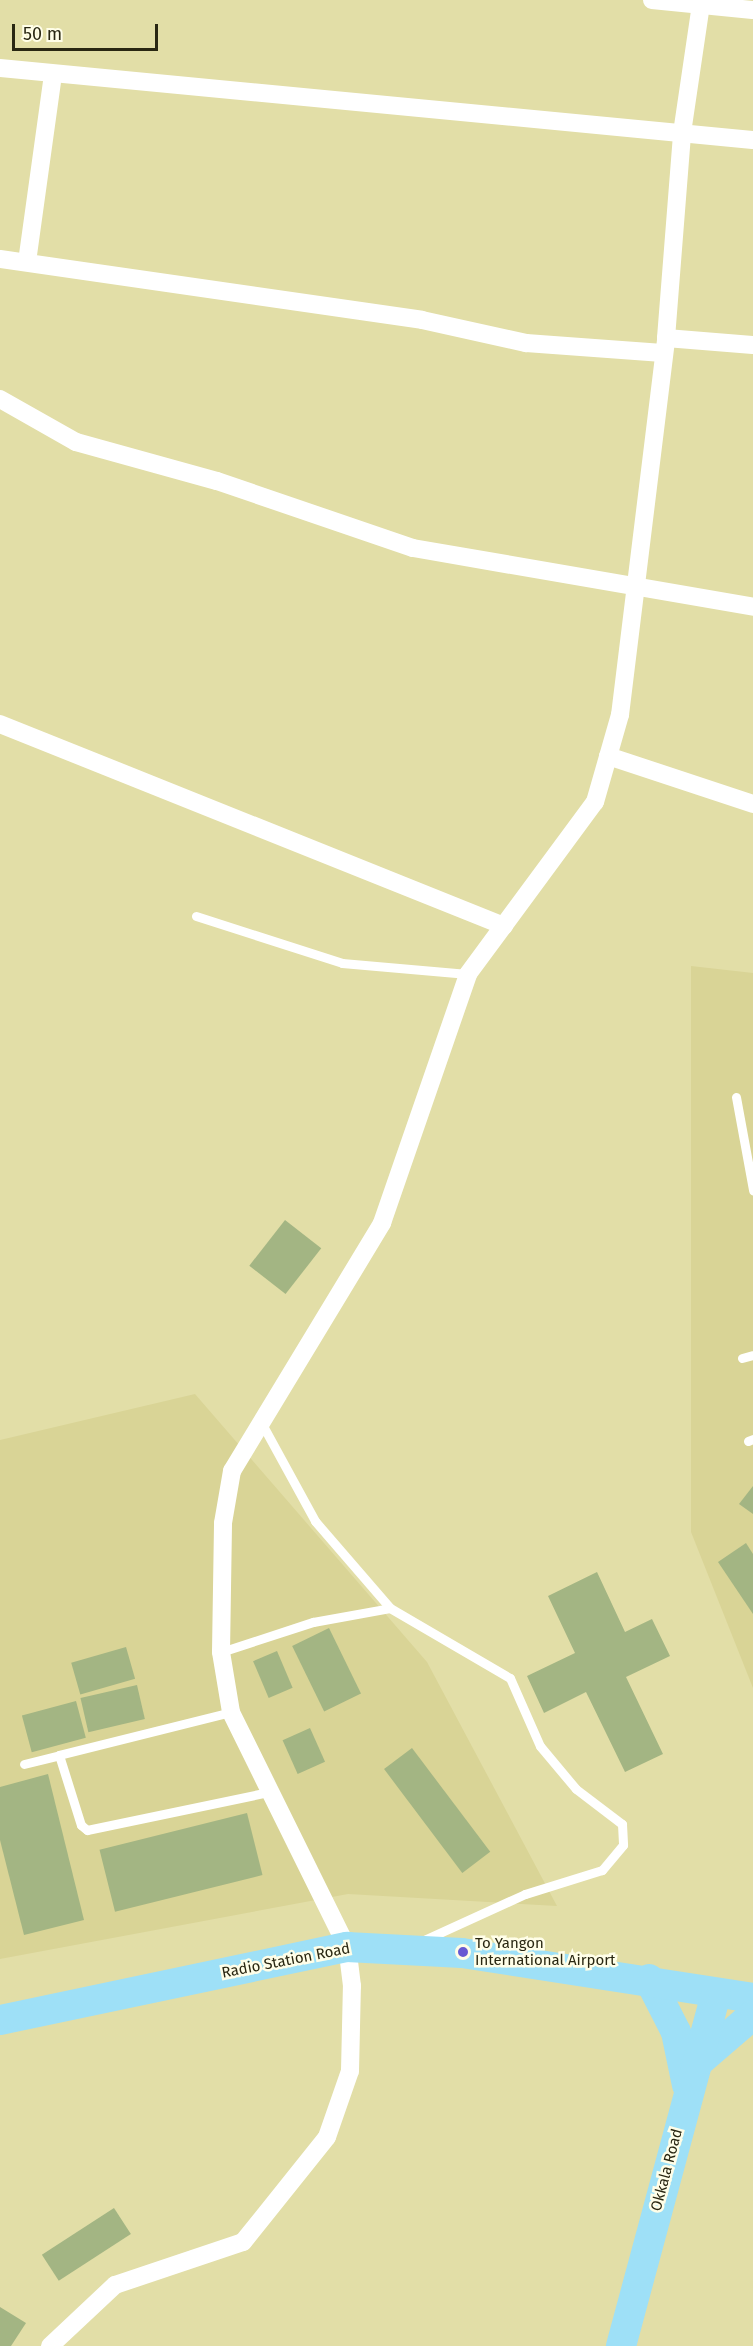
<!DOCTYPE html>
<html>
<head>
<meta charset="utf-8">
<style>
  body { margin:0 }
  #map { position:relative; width:753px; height:2346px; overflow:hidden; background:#e2dea7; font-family:"Fira Sans",sans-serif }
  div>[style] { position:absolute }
  .built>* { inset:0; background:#d9d496 }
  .building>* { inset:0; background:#a3b583; transform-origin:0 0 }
  .lane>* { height:9px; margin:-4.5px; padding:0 4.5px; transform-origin:4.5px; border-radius:4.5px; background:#fff }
  .street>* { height:18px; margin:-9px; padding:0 9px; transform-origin:9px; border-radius:9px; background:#fff }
  .primary>* { height:30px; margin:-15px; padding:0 15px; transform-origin:15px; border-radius:15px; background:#9ee0f7 }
  .dots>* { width:16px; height:16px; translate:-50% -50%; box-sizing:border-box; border:3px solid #fffee8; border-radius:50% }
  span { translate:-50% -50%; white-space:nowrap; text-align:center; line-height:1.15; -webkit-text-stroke:5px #fffee8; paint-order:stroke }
  .poi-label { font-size:15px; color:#292712 }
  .left { translate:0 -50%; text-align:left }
  .street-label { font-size:15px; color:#292712 }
  .scale { position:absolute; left:12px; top:24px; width:146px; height:27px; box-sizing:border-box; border:3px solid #292712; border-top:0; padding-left:8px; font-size:18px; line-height:21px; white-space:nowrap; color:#292712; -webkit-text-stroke:4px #fffee8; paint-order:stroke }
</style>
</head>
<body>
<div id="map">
  <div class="built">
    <i style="clip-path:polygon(691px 966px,753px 973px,753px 1688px,691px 1532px)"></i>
    <i style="clip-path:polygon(195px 1394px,427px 1662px,557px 1906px,348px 1894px,0 1959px,0 1440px)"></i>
  </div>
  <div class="building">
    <i style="left:285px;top:1220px;width:46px;height:58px;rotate:38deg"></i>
    <i style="clip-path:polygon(753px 1486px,753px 1514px,739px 1504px)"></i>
    <i style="clip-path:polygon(746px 1543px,753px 1554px,753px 1614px,718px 1562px)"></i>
    <i style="clip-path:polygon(597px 1572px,625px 1632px,652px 1619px,670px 1656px,626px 1677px,663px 1754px,625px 1772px,586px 1692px,544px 1713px,527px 1676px,575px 1653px,548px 1596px)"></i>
    <i style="left:329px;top:1628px;width:73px;height:41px;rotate:64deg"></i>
    <i style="left:126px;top:1647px;width:33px;height:57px;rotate:74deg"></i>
    <i style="left:277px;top:1651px;width:40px;height:26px;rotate:67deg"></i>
    <i style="left:137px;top:1685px;width:35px;height:58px;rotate:77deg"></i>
    <i style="left:76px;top:1701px;width:38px;height:56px;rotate:75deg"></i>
    <i style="left:310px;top:1728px;width:37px;height:30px;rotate:66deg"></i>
    <i style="left:412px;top:1748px;width:130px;height:35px;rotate:53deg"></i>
    <i style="clip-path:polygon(48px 1774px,84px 1920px,24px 1935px,0 1840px,0 1787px)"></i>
    <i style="left:247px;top:1813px;width:64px;height:152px;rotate:76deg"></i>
    <i style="left:114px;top:2208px;width:31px;height:86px;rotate:57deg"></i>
    <i style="clip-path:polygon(0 2307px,26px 2323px,11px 2346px,0 2346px)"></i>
  </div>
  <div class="lane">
    <i style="left:196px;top:916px;width:153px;rotate:17.8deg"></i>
    <i style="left:342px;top:963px;width:126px;rotate:5deg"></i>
    <i style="left:736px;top:1097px;width:95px;rotate:79.6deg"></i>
    <i style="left:742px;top:1358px;width:11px;rotate:-15deg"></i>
    <i style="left:262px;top:1424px;width:111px;rotate:61.3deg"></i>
    <i style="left:315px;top:1521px;width:115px;rotate:49.2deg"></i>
    <i style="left:390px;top:1608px;width:139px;rotate:30.3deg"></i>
    <i style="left:510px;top:1678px;width:74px;rotate:66.2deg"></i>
    <i style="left:540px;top:1746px;width:56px;rotate:50.1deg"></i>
    <i style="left:576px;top:1789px;width:58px;rotate:37.3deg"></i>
    <i style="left:622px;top:1824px;width:21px;rotate:87deg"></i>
    <i style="left:623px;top:1845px;width:33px;rotate:130deg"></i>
    <i style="left:602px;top:1870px;width:81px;rotate:162.7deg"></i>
    <i style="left:525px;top:1894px;width:113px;rotate:155.5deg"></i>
    <i style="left:748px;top:1441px;width:5px;rotate:-22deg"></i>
    <i style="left:221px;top:1652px;width:97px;rotate:-18.1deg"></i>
    <i style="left:313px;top:1622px;width:78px;rotate:-10.3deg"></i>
    <i style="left:231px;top:1712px;width:177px;rotate:166deg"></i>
    <i style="left:59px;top:1755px;width:73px;rotate:72.6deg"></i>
    <i style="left:81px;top:1825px;width:8px;rotate:40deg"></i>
    <i style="left:87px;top:1830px;width:186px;rotate:-11.8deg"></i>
    <i style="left:24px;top:1764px;width:36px;rotate:-14deg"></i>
  </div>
  <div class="street">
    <i style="left:652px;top:0;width:101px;rotate:5.7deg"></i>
    <i style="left:0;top:68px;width:756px;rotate:5.46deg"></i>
    <i style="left:0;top:259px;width:426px;rotate:8.2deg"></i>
    <i style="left:422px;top:320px;width:107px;rotate:12.5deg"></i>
    <i style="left:526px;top:343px;width:137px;rotate:4.2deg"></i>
    <i style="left:27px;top:262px;width:189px;rotate:-82.1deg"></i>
    <i style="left:666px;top:338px;width:87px;rotate:4.6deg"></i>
    <i style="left:0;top:399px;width:87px;rotate:29.5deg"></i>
    <i style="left:76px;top:442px;width:146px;rotate:15.5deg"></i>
    <i style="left:217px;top:481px;width:207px;rotate:18.9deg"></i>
    <i style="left:413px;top:548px;width:345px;rotate:9.8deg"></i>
    <i style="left:0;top:724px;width:543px;rotate:21.84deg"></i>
    <i style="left:608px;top:756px;width:153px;rotate:18.3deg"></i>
    <i style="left:50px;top:2346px;width:89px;rotate:-43.2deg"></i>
    <i style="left:115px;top:2285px;width:135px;rotate:-18.6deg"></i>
    <i style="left:243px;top:2242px;width:134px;rotate:-51.3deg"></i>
    <i style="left:327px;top:2137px;width:70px;rotate:-70.8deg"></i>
    <i style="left:350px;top:2071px;width:85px;rotate:-88.7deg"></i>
    <i style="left:352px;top:1986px;width:39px;rotate:-97deg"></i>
    <i style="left:347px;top:1947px;width:262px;rotate:-116.3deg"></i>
    <i style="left:231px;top:1712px;width:61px;rotate:-99.5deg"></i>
    <i style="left:221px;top:1652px;width:129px;rotate:-89.1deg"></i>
    <i style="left:223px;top:1523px;width:53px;rotate:-80.2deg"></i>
    <i style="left:232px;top:1471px;width:290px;rotate:-58.8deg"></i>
    <i style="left:382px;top:1223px;width:263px;rotate:-70.9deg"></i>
    <i style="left:468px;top:974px;width:214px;rotate:-53.6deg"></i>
    <i style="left:595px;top:802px;width:91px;rotate:-74deg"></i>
    <i style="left:620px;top:715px;width:380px;rotate:-83deg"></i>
    <i style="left:666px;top:338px;width:206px;rotate:-85.5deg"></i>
    <i style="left:682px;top:133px;width:129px;rotate:-81.6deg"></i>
  </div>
  <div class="primary">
    <i style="left:649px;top:1979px;width:59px;rotate:63deg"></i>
    <i style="left:676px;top:2032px;width:54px;rotate:78.3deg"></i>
    <i style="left:0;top:2020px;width:355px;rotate:-11.9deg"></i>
    <i style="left:347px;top:1947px;width:115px;rotate:3deg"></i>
    <i style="left:462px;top:1953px;width:294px;rotate:8.8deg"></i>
    <i style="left:695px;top:2065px;width:77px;rotate:-40.8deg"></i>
    <i style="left:621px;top:2346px;width:365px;rotate:-74.9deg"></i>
  </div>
  <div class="dots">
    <i style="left:463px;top:1952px;background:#6759d2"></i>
  </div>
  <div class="poi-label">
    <span class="left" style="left:475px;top:1952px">To Yangon<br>International Airport</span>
  </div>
  <div class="street-label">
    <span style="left:286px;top:1961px;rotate:-11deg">Radio Station Road</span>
    <span style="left:667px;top:2170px;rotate:-75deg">Okkala Road</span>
  </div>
  <div class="scale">50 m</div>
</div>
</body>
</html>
